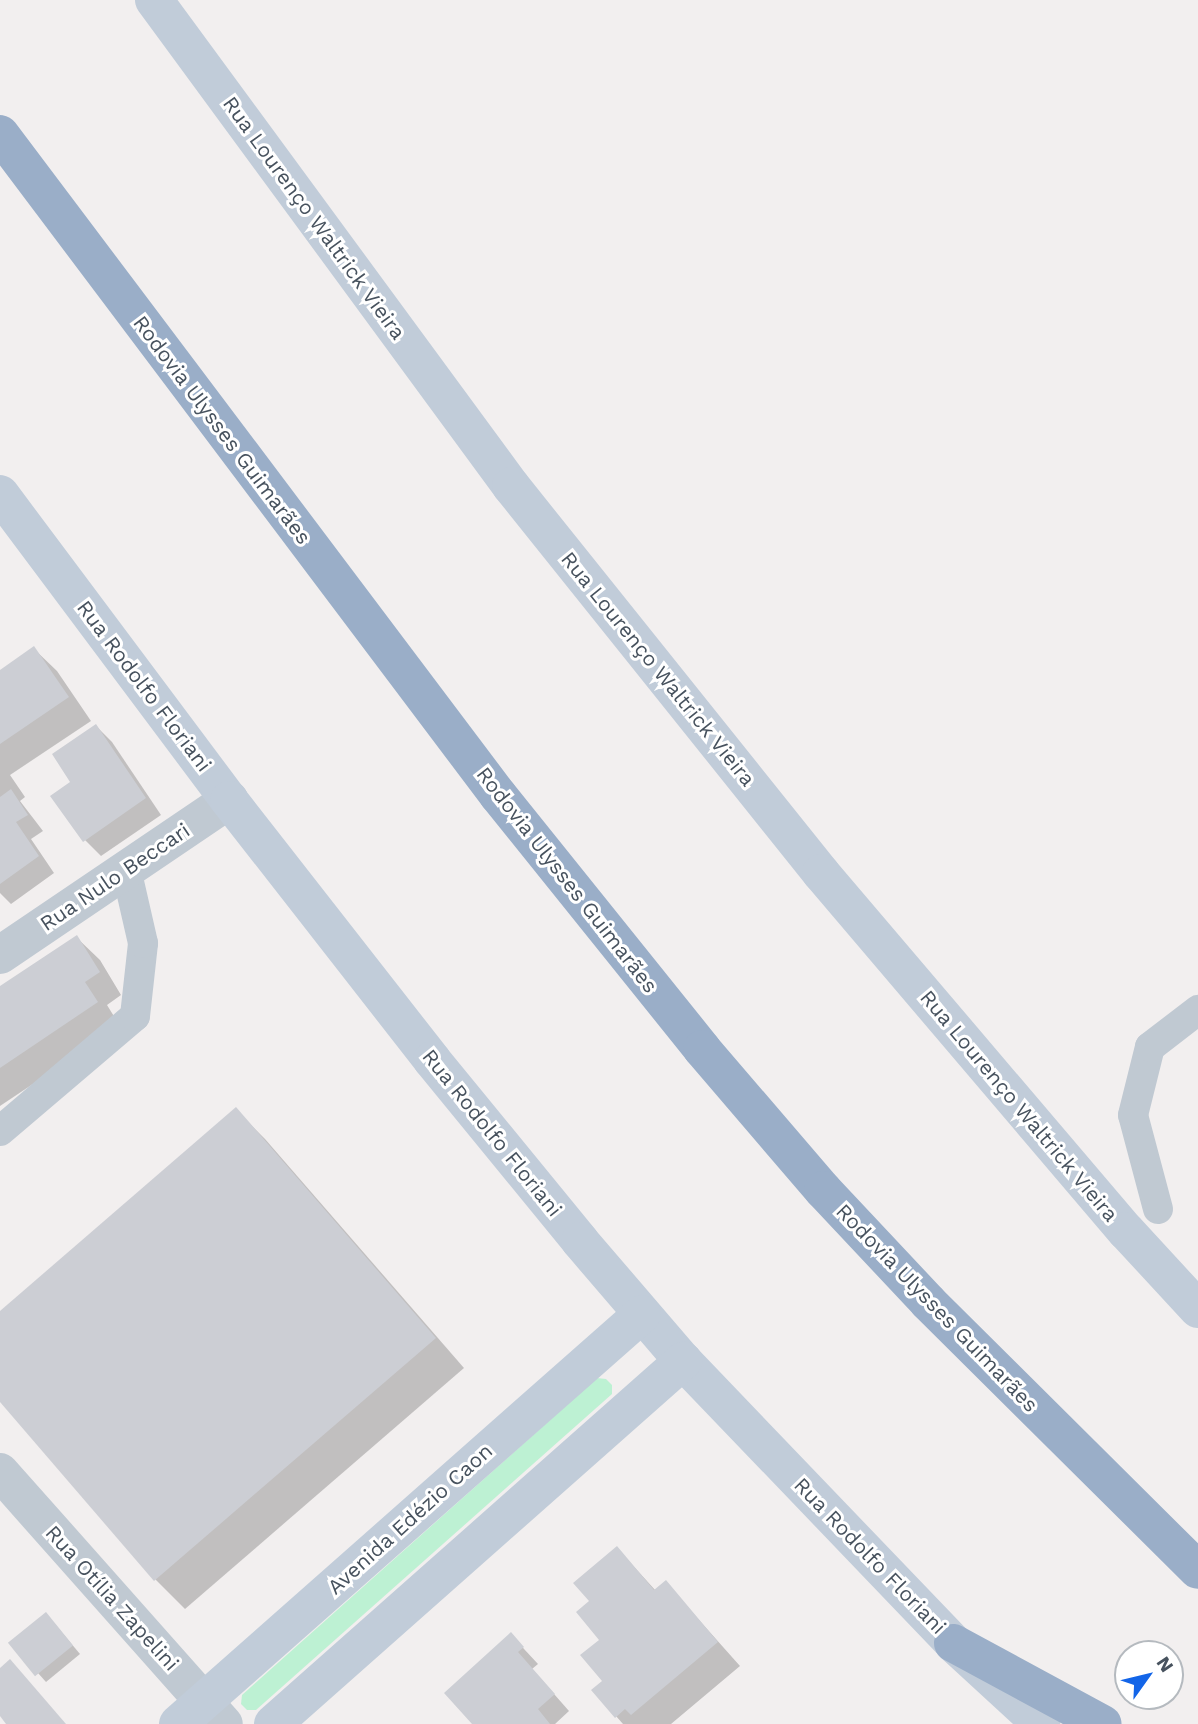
<!DOCTYPE html>
<html>
<head>
<meta charset="utf-8">
<style>
  body { margin:0 }
  #map { position:relative; width:1198px; height:1724px; overflow:hidden; background:#f2efef; font-family:"Work Sans",sans-serif }
  div>[style] { position:absolute }
  .green>* { inset:0; background:#bdf1d3 }
  .shadow>* { inset:0; background:#0003 }
  .building>* { inset:0; background:#ccced4; transform-origin:0 0 }
  .service>* { height:30px; margin:-15px; padding:0 15px; transform-origin:15px; border-radius:15px; background:#c0c9d2 }
  .minor>* { height:38px; margin:-19px; padding:0 19px; transform-origin:19px; border-radius:19px; background:#c0c9d2 }
  .secondary>* { height:38px; margin:-19px; padding:0 19px; transform-origin:19px; border-radius:19px; background:#c1ccd9 }
  .trunk>* { height:38px; margin:-19px; padding:0 19px; transform-origin:19px; border-radius:19px; background:#9aaec8 }
  span { translate:-50% -50%; white-space:nowrap; text-align:center; line-height:1.15; -webkit-text-stroke:6px #fff; paint-order:stroke }
  .street-label { font-size:21px; color:#47525e }
  .north { position:absolute; left:1114px; top:1640px; width:70px; height:70px; box-sizing:border-box; background:#fff; border:2px solid #b5babf; border-radius:50%; rotate:56deg; font-size:19px; font-weight:700; line-height:28px; text-align:center; color:#47525e }
  .north::after { content:''; display:block; margin:auto; width:24px; height:32px; background:#1365e8; clip-path:polygon(50% 0,100% 100%,50% 72%,0 100%) }
</style>
</head>
<body>
<div id="map">
  <div class="green">
    <i style="clip-path:polygon(597px 1378px,606px 1379px,612px 1385px,612px 1394px,256px 1710px,247px 1710px,241px 1704px,242px 1695px)"></i>
  </div>
  <div class="shadow">
    <i style="clip-path:polygon(33px 648px,57px 671px,91px 721px,10px 775px,25px 797px,20px 801px,43px 831px,31px 839px,54px 873px,11px 904px,0 893px,0 672px)"></i>
    <i style="clip-path:polygon(96px 726px,112px 742px,161px 815px,101px 856px,85px 840px,73px 782px)"></i>
    <i style="clip-path:polygon(76px 937px,100px 960px,121px 995px,107px 1005px,120px 1026px,0 1106px,0 988px)"></i>
    <i style="clip-path:polygon(236px 1110px,265px 1139px,464px 1368px,185px 1609px,156px 1580px,0 1399px,0 1313px)"></i>
    <i style="clip-path:polygon(617px 1548px,656px 1591px,666px 1583px,740px 1666px,671px 1724px,623px 1724px,593px 1690px,605px 1681px,601px 1641px,591px 1601px)"></i>
    <i style="clip-path:polygon(54px 1623px,80px 1654px,46px 1682px,13px 1645px)"></i>
    <i style="clip-path:polygon(511px 1635px,538px 1664px,532px 1669px,569px 1711px,555px 1724px,474px 1724px)"></i>
  </div>
  <div class="building">
    <i style="clip-path:polygon(34px 646px,69px 697px,0 744px,0 670px)"></i>
    <i style="clip-path:polygon(96px 724px,146px 798px,83px 842px,50px 796px,70px 782px,52px 754px)"></i>
    <i style="clip-path:polygon(11px 789px,28px 815px,16px 822px,39px 856px,0 884px,0 797px)"></i>
    <i style="clip-path:polygon(77px 935px,100px 972px,85px 982px,98px 1002px,0 1068px,0 986px)"></i>
    <i style="clip-path:polygon(236px 1107px,436px 1338px,154px 1581px,0 1402px,0 1311px)"></i>
    <i style="clip-path:polygon(617px 1546px,654px 1590px,666px 1580px,718px 1642px,631px 1715px,625px 1709px,615px 1718px,591px 1690px,602px 1681px,580px 1655px,599px 1640px,576px 1612px,589px 1601px,573px 1583px)"></i>
    <i style="left:46px;top:1612px;width:43px;height:49px;rotate:51deg"></i>
    <i style="clip-path:polygon(511px 1632px,524px 1647px,518px 1652px,555px 1694px,538px 1709px,550px 1724px,472px 1724px,444px 1693px)"></i>
    <i style="clip-path:polygon(10px 1659px,66px 1724px,6px 1724px,0 1716px,0 1668px)"></i>
  </div>
  <div class="service">
    <i style="left:0;top:1131px;width:177px;rotate:-40.4deg"></i>
    <i style="left:135px;top:1016px;width:73px;rotate:-83.7deg"></i>
    <i style="left:143px;top:943px;width:76px;rotate:-102.9deg"></i>
    <i style="left:1158px;top:1209px;width:97px;rotate:-104.9deg"></i>
    <i style="left:1133px;top:1115px;width:70px;rotate:-76deg"></i>
    <i style="left:1150px;top:1047px;width:61px;rotate:-37.6deg"></i>
  </div>
  <div class="minor">
    <i style="left:0;top:955px;width:277px;rotate:-34.1deg"></i>
    <i style="left:0;top:1472px;width:337px;rotate:48.4deg"></i>
  </div>
  <div class="secondary">
    <i style="left:154px;top:0;width:603px;rotate:53.7deg"></i>
    <i style="left:511px;top:486px;width:496px;rotate:51.3deg"></i>
    <i style="left:821px;top:873px;width:470px;rotate:49.6deg"></i>
    <i style="left:1126px;top:1231px;width:106px;rotate:47.3deg"></i>
    <i style="left:0;top:494px;width:382px;rotate:53.2deg"></i>
    <i style="left:229px;top:800px;width:330px;rotate:52deg"></i>
    <i style="left:432px;top:1060px;width:234px;rotate:50.7deg"></i>
    <i style="left:580px;top:1241px;width:158px;rotate:49.4deg"></i>
    <i style="left:683px;top:1361px;width:390px;rotate:46.2deg"></i>
    <i style="left:953px;top:1643px;width:120px;rotate:42.6deg"></i>
    <i style="left:178px;top:1724px;width:619px;rotate:-41.46deg"></i>
    <i style="left:273px;top:1724px;width:548px;rotate:-41.52deg"></i>
  </div>
  <div class="trunk">
    <i style="left:0;top:134px;width:828px;rotate:53.01deg"></i>
    <i style="left:498px;top:795px;width:326px;rotate:51.2deg"></i>
    <i style="left:702px;top:1049px;width:186px;rotate:49.4deg"></i>
    <i style="left:823px;top:1190px;width:154px;rotate:46.8deg"></i>
    <i style="left:928px;top:1302px;width:380px;rotate:44.8deg"></i>
    <i style="left:953px;top:1643px;width:170px;rotate:28.4deg"></i>
  </div>
  <div class="street-label">
    <span style="left:314px;top:218px;rotate:54deg">Rua Lourenço Waltrick Vieira</span>
    <span style="left:222px;top:430px;rotate:53deg">Rodovia Ulysses Guimarães</span>
    <span style="left:658px;top:669px;rotate:51deg">Rua Lourenço Waltrick Vieira</span>
    <span style="left:144px;top:686px;rotate:53deg">Rua Rodolfo Floriani</span>
    <span style="left:115px;top:877px;rotate:-34deg">Rua Nulo Beccari</span>
    <span style="left:567px;top:880px;rotate:52deg">Rodovia Ulysses Guimarães</span>
    <span style="left:1019px;top:1106px;rotate:50deg">Rua Lourenço Waltrick Vieira</span>
    <span style="left:492px;top:1133px;rotate:51deg">Rua Rodolfo Floriani</span>
    <span style="left:937px;top:1308px;rotate:46deg">Rodovia Ulysses Guimarães</span>
    <span style="left:410px;top:1519px;rotate:-42deg">Avenida Edézio Caon</span>
    <span style="left:870px;top:1556px;rotate:46deg">Rua Rodolfo Floriani</span>
    <span style="left:112px;top:1598px;rotate:48deg">Rua Otília Zapelini</span>
  </div>
  <div class="north">N</div>
</div>
</body>
</html>
